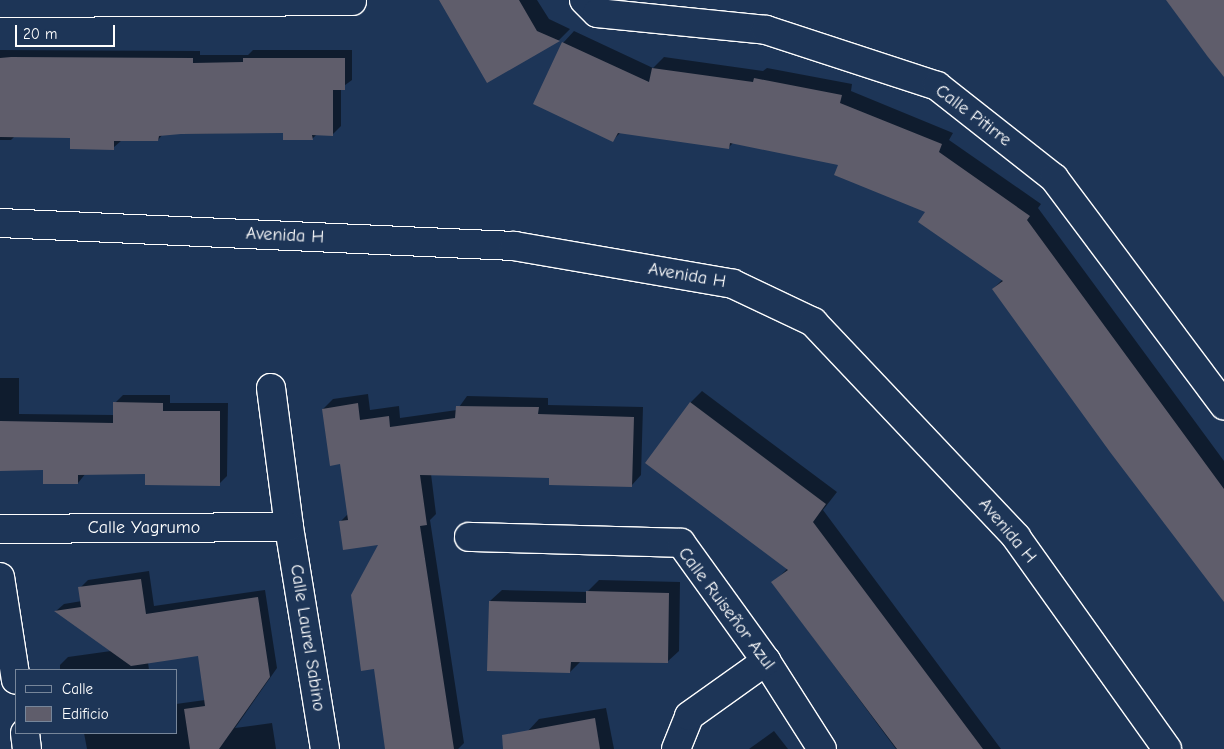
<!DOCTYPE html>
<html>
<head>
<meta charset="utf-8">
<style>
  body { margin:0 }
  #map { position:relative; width:1224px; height:749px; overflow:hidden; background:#1d3557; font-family:"Comic Neue",sans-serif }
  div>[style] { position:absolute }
  .shadow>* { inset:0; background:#0007 }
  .building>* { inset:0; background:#5f5d6b }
  .roads { filter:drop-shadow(1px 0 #fff) drop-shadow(-1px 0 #fff) drop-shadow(0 1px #fff) drop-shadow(0 -1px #fff) }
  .street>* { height:28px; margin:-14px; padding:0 14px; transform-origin:14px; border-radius:14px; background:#1d3557 }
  span { translate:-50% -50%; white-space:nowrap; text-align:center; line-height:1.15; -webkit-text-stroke:4.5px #1d3557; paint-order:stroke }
  .street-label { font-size:18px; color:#fff }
  .legend { position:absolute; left:15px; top:669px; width:162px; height:65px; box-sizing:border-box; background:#1d3557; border:1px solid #77869a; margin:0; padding:6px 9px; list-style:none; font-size:15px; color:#fff }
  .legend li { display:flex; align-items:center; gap:10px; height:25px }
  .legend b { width:25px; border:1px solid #77869a }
  .scale { position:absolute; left:15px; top:25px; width:100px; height:22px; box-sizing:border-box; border:2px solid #fff; border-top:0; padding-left:6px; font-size:15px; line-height:18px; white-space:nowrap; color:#fff; -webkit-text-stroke:4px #1d3557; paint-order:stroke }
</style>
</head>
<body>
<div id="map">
  <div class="shadow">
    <i style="clip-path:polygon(448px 0,537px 0,549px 19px,570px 29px,559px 40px,488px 81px)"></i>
    <i style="clip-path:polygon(574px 31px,653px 68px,664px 57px,763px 71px,767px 68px,852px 84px,851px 91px,953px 133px,949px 140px,1041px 204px,1038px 208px,1224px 461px,1224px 601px,993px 289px,1003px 279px,927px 211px,839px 164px,733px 143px,729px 147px,621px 132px,613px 140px,563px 43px)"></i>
    <i style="clip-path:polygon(0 50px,200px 51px,200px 55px,248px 55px,253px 50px,352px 50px,352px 80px,341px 88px,341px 126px,333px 134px,317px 134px,312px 139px,284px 132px,163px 134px,158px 140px,122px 140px,113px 148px,72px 137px,15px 136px,11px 140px,0 140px)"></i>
    <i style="clip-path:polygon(0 378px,19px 378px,19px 414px,114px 415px,115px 403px,123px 395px,170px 395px,170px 403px,228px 403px,227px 476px,219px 484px,146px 473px,86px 473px,78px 483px,45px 469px,0 470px,0 478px)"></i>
    <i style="clip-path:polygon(702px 391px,837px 492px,823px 510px,1001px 749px,896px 749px,773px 583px,788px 568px,690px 403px)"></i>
    <i style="clip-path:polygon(368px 394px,370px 410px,399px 406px,400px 418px,457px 410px,467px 396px,548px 398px,548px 405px,643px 407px,641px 475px,632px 485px,550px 477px,431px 474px,436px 514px,430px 520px,464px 743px,458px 749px,386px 749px,375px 667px,380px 543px,340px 522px,348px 514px,341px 463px,323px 409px,333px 399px)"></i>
    <i style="clip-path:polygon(149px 571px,154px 606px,265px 590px,277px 668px,235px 728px,272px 723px,276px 749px,87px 749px,84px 733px,176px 733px,176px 704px,205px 700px,199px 655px,148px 662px,149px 670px,60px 670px,60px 665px,68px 657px,111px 651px,56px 611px,64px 604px,82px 601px,80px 588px,88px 580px)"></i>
    <i style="clip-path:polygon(599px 580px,680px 582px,679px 651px,667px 662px,581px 661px,570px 672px,490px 601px,502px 590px,587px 592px)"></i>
    <i style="clip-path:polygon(606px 708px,614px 749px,531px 749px,528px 731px,539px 719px)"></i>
    <i style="clip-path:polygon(774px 731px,788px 749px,749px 749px)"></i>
  </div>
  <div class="building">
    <i style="clip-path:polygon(439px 0,519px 0,537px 31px,560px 41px,487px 83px)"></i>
    <i style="clip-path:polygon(1166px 0,1224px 0,1224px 77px,1208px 57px)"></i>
    <i style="clip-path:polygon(562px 42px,649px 82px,652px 68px,753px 82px,754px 78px,842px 95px,840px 103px,942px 144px,939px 152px,1030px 216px,1027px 220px,1224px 489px,1224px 602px,1110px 452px,992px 289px,1003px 281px,918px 222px,925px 212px,834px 175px,838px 165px,730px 143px,729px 149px,618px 133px,613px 142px,533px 104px)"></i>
    <i style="clip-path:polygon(11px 57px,193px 58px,193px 63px,243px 62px,243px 58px,345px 58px,345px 90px,333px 90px,333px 136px,312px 135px,313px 140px,283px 140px,283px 133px,181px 134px,159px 136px,158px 141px,114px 141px,114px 150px,70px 149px,70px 138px,0 137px,0 58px)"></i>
    <i style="clip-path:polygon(113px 402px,163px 403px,163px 411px,220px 411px,220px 486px,145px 485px,145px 474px,78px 475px,78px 484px,43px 484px,43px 470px,0 471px,0 421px,113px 423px)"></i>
    <i style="clip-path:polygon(690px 402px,826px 504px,813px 522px,983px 749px,897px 749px,771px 582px,788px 570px,645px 463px)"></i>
    <i style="clip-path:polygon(358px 403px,360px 420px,389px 416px,390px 427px,455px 418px,456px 406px,539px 407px,538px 414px,634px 417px,632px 487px,549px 485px,549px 478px,420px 475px,427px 525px,420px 526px,454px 749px,385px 749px,374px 669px,361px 671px,351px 595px,378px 545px,343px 550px,339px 521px,348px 520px,340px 464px,330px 466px,322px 409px)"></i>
    <i style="clip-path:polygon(141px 579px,146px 614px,258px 597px,270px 677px,219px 749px,190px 749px,184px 709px,205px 706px,198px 656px,131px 666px,54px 611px,81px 607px,78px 587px)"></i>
    <i style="clip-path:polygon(586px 591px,669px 593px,668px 663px,571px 662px,570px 673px,487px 671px,489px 601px,586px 603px)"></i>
    <i style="clip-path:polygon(595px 718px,600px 749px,503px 749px,502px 735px)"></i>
  </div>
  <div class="roads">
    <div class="street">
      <i style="left:584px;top:0;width:18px;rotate:45deg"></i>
      <i style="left:597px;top:13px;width:170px;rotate:5.7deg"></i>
      <i style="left:766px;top:30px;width:180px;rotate:18.1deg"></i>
      <i style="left:937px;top:86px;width:149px;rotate:38.2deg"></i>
      <i style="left:1054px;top:178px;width:284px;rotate:53.2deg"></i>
      <i style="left:0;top:3px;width:352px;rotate:-0.3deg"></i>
      <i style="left:0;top:223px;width:515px;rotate:2.56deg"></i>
      <i style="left:514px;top:246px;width:222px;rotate:9.8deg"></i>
      <i style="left:733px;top:284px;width:89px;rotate:25.4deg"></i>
      <i style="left:813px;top:322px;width:296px;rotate:46.6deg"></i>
      <i style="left:1016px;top:537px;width:260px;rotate:54.5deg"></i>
      <i style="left:271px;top:388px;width:140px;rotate:82.6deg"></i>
      <i style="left:289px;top:527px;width:225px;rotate:80.8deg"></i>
      <i style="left:0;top:529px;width:289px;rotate:-0.4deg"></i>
      <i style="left:469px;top:537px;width:212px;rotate:1.6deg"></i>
      <i style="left:681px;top:543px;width:145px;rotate:54.2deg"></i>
      <i style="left:766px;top:661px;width:104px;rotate:57.5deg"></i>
      <i style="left:0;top:577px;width:104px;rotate:81.2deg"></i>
      <i style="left:25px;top:733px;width:16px;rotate:83deg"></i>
      <i style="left:676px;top:749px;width:35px;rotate:-68deg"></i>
      <i style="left:689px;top:716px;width:95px;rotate:-35.5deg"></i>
    </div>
  </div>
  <div class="street-label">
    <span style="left:973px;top:116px;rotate:37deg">Calle Pitirre</span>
    <span style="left:285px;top:236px;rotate:3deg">Avenida H</span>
    <span style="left:687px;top:276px;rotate:10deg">Avenida H</span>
    <span style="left:144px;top:528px">Calle Yagrumo</span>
    <span style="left:1007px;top:531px;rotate:50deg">Avenida H</span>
    <span style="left:726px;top:609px;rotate:53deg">Calle Ruiseñor Azul</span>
    <span style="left:307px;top:638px;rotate:81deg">Calle Laurel Sabino</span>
  </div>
  <ul class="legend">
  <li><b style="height:6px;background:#1d3557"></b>Calle</li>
  <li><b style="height:14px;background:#5f5d6b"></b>Edificio</li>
  </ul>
  <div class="scale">20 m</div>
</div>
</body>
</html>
